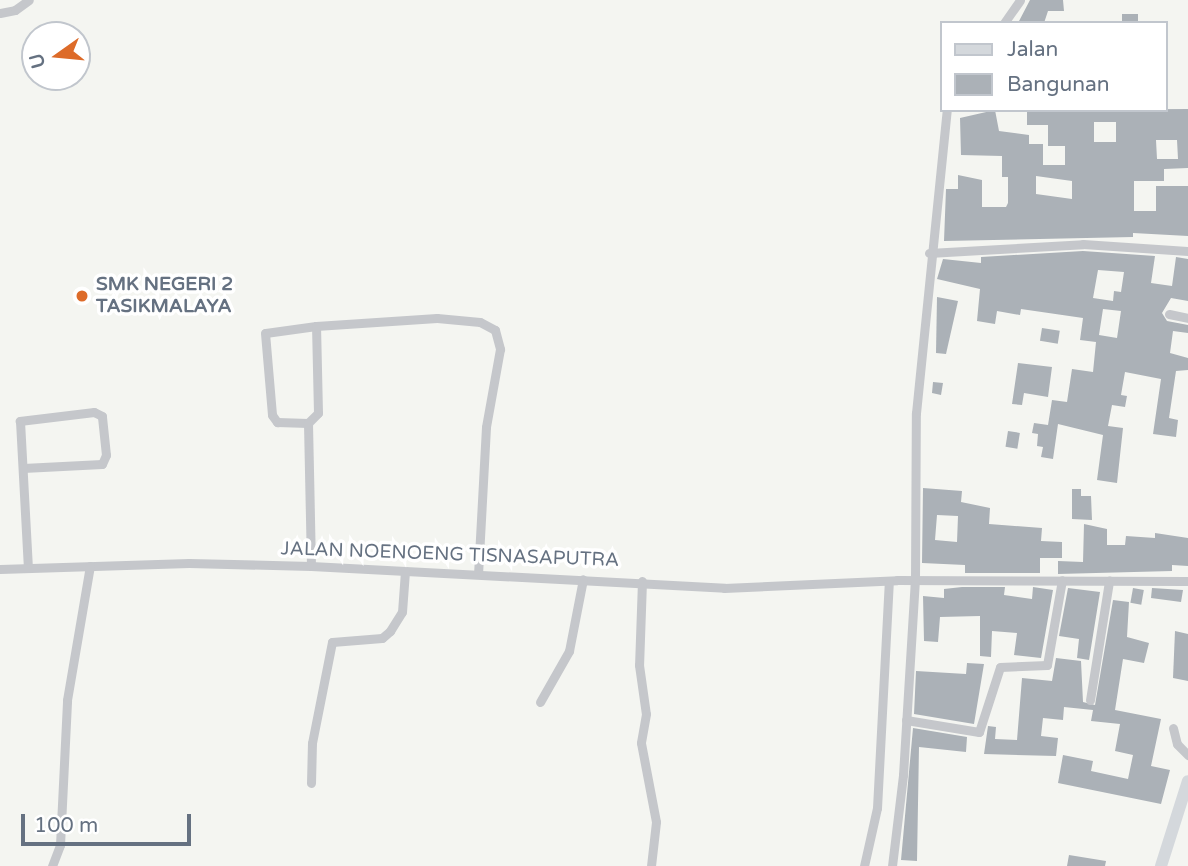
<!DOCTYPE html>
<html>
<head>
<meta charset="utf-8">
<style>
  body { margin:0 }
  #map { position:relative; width:1188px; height:866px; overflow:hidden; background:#f4f5f1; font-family:"Varela Round",sans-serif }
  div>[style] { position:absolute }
  .building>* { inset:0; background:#abb1b7; transform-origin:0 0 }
  .minor>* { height:9px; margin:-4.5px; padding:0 4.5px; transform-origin:4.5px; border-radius:4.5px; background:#c5c7cb }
  .secondary>* { height:12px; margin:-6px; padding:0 6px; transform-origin:6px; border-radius:6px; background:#d4d8dc }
  .dots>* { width:19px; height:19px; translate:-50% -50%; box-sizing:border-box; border:4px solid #fff; border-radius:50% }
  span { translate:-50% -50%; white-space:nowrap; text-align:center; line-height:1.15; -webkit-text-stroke:7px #fff; paint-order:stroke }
  .poi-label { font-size:19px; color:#657181; font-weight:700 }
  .left { translate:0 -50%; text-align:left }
  .street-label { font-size:19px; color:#657181 }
  .legend { position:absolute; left:940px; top:21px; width:228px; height:91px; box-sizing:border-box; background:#fff; border:2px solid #c1c6cd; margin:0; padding:9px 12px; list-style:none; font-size:21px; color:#657181 }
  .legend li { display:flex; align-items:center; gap:14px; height:35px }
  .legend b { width:35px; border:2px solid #c1c6cd }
  .north { position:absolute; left:21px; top:21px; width:70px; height:70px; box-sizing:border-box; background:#fff; border:2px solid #c1c6cd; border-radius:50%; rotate:255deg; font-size:19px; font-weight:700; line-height:28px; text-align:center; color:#657181 }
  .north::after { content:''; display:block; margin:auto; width:24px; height:32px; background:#dd6b29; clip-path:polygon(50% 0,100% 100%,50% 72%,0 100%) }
  .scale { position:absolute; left:21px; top:814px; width:170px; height:32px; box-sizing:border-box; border:4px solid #657181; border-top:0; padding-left:9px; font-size:21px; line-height:24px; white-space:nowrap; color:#657181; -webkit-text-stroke:5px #fff; paint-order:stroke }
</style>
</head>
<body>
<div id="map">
  <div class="building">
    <i style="clip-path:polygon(1030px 0,1063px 0,1064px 11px,1048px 11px,1044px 23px,1018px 23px)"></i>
    <i style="left:1122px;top:14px;width:16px;height:9px"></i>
    <i style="clip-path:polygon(evenodd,1188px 109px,1188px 168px,1164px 169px,1164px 181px,1134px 181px,1134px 211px,1156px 211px,1156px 186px,1188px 186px,1188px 236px,1133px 233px,1133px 237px,944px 241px,946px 189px,958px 189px,958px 175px,982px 180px,982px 207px,1006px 207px,1008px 203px,1008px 177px,1002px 177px,1002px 156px,961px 155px,960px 118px,995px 110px,999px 131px,1029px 135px,1029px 144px,1043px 144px,1043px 165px,1065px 165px,1065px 146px,1048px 146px,1048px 125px,1027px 125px,1027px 110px,1188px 109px,1094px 122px,1116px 122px,1116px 142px,1094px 142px,1094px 122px,1188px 109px,1156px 140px,1177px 140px,1178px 159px,1157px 159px,1156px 140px,1188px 109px,1036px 176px,1072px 181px,1072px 199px,1036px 194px,1036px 176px)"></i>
    <i style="clip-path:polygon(evenodd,1083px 251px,1155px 256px,1151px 283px,1172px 286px,1176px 257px,1188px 259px,1188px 301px,1171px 298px,1162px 313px,1167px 321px,1188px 325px,1188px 333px,1173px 331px,1170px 353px,1188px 358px,1188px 370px,1176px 371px,1169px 418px,1178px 420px,1176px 437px,1153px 434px,1161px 379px,1125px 372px,1121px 395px,1127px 396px,1125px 407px,1112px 405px,1108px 426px,1123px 428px,1117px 483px,1097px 480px,1103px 435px,1058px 424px,1053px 459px,1041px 457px,1043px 447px,1037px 446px,1038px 434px,1032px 433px,1034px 423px,1048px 425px,1052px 400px,1067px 402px,1072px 369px,1093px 372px,1096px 342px,1080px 340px,1083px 318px,1021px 309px,1020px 315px,997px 311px,995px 324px,977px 321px,980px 289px,937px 279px,943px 259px,981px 263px,981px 257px,1083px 251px,1098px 270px,1124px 272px,1121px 292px,1114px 291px,1113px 301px,1093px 298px,1098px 270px,1083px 251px,1103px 309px,1121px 311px,1117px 338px,1099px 335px,1103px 309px)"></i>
    <i style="clip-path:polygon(937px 297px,958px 301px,946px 354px,936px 353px)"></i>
    <i style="left:1042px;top:328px;width:18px;height:13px;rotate:9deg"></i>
    <i style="clip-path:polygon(1018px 363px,1052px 367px,1048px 397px,1024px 393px,1022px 405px,1012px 404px)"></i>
    <i style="clip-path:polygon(933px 382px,943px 383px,941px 395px,932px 393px)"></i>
    <i style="left:1008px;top:431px;width:12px;height:16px;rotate:9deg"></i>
    <i style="clip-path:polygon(evenodd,923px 488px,962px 491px,961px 502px,990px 508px,989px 524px,1042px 528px,1041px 541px,1062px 542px,1062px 558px,1040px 558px,1040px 573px,965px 573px,965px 565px,922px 563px,923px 488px,937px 515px,958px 516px,957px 542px,935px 540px,937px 515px)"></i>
    <i style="clip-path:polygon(1072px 489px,1081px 489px,1081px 496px,1091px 496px,1092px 520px,1072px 519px)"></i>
    <i style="clip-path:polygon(1084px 524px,1107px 529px,1107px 545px,1125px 545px,1126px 536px,1155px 538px,1155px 533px,1188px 538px,1188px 566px,1172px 565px,1172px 571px,1058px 574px,1058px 561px,1083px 562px)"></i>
    <i style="clip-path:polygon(962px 587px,1005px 587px,1004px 595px,1032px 599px,1033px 587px,1053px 590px,1041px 658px,1014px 655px,1017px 633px,992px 631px,991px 657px,980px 656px,980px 616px,940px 617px,938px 642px,924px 641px,923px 596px,944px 598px,944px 589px)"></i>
    <i style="clip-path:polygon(1068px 588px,1100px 592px,1089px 660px,1077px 658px,1079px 639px,1059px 636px)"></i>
    <i style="left:1133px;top:588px;width:11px;height:15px;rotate:10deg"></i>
    <i style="clip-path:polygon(1152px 588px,1183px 590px,1181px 602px,1151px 598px)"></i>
    <i style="clip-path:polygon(1113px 600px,1129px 602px,1127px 637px,1149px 643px,1144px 663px,1123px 659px,1115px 710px,1161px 719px,1151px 766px,1170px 770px,1161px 804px,1058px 783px,1063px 755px,1093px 761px,1091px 771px,1128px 779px,1133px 755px,1115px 751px,1120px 724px,1091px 721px,1093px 710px,1064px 707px,1063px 720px,1043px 718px,1041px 736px,1058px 738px,1056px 756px,984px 754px,988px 726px,996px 727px,995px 739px,1017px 740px,1022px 678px,1052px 681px,1056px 658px,1081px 661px,1083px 702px,1095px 705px)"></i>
    <i style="clip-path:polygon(1175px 631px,1188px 634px,1188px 681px,1173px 678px)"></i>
    <i style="clip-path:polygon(967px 663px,984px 664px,974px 724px,914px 714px,916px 671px,966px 674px)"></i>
    <i style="clip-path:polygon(913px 728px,967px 737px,966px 752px,919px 747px,917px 861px,901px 860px)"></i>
    <i style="clip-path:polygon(1069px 855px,1106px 861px,1105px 866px,1067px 866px)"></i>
  </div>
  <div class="minor">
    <i style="left:0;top:13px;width:15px;rotate:-11deg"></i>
    <i style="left:15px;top:10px;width:17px;rotate:-36deg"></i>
    <i style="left:1004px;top:23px;width:28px;rotate:-55deg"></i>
    <i style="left:929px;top:253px;width:154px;rotate:-3.3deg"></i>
    <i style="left:1083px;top:244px;width:105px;rotate:3.8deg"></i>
    <i style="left:1169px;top:314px;width:19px;rotate:12deg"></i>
    <i style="left:316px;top:326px;width:51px;rotate:172.2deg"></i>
    <i style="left:265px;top:333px;width:82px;rotate:85.1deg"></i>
    <i style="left:272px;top:415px;width:9px;rotate:54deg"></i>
    <i style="left:277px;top:422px;width:31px;rotate:2deg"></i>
    <i style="left:308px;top:423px;width:14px;rotate:-45deg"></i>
    <i style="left:318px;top:413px;width:87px;rotate:-91.3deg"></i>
    <i style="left:316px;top:326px;width:121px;rotate:-3.8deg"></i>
    <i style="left:437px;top:318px;width:43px;rotate:5.3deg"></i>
    <i style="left:480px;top:322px;width:17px;rotate:28deg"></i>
    <i style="left:495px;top:330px;width:20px;rotate:75deg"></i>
    <i style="left:500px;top:349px;width:79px;rotate:100.2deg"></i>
    <i style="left:486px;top:427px;width:147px;rotate:93.1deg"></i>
    <i style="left:308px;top:423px;width:143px;rotate:88.8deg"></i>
    <i style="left:23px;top:468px;width:79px;rotate:-2.9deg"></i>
    <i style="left:102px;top:464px;width:10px;rotate:-66deg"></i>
    <i style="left:106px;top:455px;width:39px;rotate:-96deg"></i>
    <i style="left:102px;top:416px;width:9px;rotate:-153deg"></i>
    <i style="left:94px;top:412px;width:75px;rotate:173.1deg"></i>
    <i style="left:20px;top:421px;width:147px;rotate:86.9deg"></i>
    <i style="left:0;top:569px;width:189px;rotate:-1.8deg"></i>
    <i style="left:189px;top:563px;width:122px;rotate:1.4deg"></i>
    <i style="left:311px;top:566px;width:414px;rotate:3deg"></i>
    <i style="left:724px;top:588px;width:173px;rotate:-2.6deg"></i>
    <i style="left:897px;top:580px;width:291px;rotate:0.2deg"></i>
    <i style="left:642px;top:581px;width:84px;rotate:92deg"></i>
    <i style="left:639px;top:665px;width:49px;rotate:81.9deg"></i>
    <i style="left:646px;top:714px;width:29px;rotate:100deg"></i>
    <i style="left:641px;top:743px;width:80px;rotate:79.2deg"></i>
    <i style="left:656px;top:822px;width:44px;rotate:96.5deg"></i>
    <i style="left:1090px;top:700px;width:121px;rotate:-80.9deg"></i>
    <i style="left:540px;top:702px;width:59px;rotate:-60.4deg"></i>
    <i style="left:569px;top:651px;width:73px;rotate:-79deg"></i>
    <i style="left:906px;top:720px;width:74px;rotate:9.3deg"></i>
    <i style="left:979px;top:732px;width:68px;rotate:-72.1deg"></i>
    <i style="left:1000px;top:667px;width:47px;rotate:-2.4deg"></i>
    <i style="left:1047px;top:665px;width:86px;rotate:-80deg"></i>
    <i style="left:1173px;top:728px;width:16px;rotate:76deg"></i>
    <i style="left:1177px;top:744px;width:16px;rotate:45deg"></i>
    <i style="left:311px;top:783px;width:40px;rotate:-88.6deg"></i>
    <i style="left:312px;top:743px;width:103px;rotate:-78.8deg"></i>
    <i style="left:332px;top:642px;width:50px;rotate:-4.6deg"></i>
    <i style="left:382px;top:638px;width:11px;rotate:-41deg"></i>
    <i style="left:390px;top:631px;width:22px;rotate:-58deg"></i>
    <i style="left:402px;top:612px;width:41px;rotate:-85.8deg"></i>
    <i style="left:52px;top:866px;width:22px;rotate:-69deg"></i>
    <i style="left:60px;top:845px;width:145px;rotate:-87.2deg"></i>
    <i style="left:67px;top:700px;width:136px;rotate:-80.3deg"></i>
    <i style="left:864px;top:866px;width:59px;rotate:-77.4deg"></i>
    <i style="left:877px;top:808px;width:227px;rotate:-87deg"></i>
    <i style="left:892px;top:866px;width:92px;rotate:-83.1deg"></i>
    <i style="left:903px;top:775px;width:195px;rotate:-86.5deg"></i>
    <i style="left:915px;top:580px;width:167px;rotate:-89.7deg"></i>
    <i style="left:916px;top:413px;width:305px;rotate:-84.2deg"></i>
  </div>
  <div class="secondary">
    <i style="left:1161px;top:866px;width:89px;rotate:-72.4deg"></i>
  </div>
  <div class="dots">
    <i style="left:82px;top:296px;background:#dd6b29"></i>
  </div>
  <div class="poi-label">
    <span class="left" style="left:96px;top:296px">SMK NEGERI 2<br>TASIKMALAYA</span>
  </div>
  <div class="street-label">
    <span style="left:450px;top:555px;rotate:2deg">JALAN NOENOENG TISNASAPUTRA</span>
  </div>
  <ul class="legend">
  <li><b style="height:9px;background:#d4d8dc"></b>Jalan</li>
  <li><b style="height:19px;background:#abb1b7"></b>Bangunan</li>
  </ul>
  <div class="north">U</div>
  <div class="scale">100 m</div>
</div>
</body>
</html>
